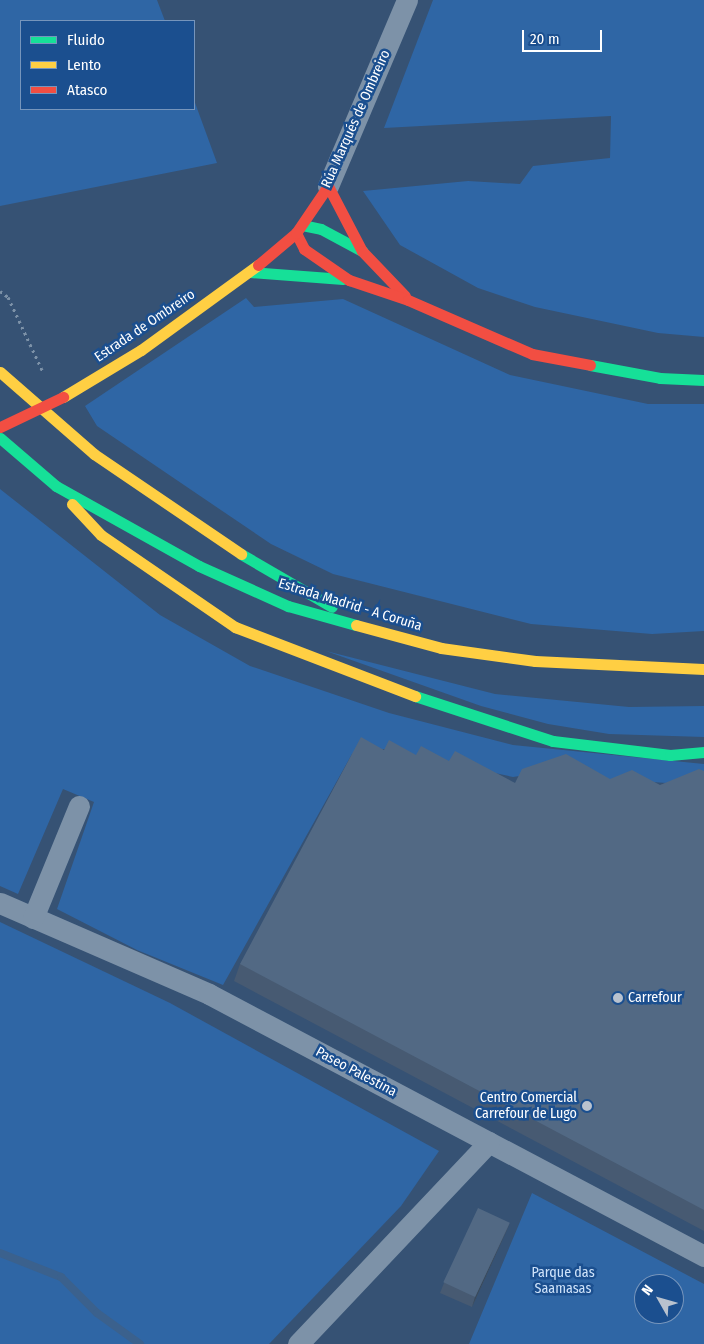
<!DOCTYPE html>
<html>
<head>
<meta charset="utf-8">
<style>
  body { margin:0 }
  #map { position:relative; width:704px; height:1344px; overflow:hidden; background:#365274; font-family:"Fira Sans Condensed",sans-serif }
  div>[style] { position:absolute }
  .green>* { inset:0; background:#2f66a5 }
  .stream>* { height:8px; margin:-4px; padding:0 4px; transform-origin:4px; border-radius:4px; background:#3b618d }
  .path>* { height:3px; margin-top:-1.5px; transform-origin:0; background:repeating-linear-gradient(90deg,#7d92a8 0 2.5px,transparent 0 6.5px) }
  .street>* { height:21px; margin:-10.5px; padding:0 10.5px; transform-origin:10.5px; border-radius:10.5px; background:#7d92a8 }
  .fast>* { height:11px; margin:-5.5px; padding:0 5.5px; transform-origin:5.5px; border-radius:5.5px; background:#16e098 }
  .slow>* { height:11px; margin:-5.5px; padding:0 5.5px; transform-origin:5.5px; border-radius:5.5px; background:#ffcf43 }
  .jam>* { height:11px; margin:-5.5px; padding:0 5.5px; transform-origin:5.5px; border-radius:5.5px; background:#f24e42 }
  .jam-bridge>* { height:11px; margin:-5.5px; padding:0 5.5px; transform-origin:5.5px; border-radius:5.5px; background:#f24e42 }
  .wall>* { inset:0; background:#475a72 }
  .shaded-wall>* { inset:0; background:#394a5c }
  .building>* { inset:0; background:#526984; transform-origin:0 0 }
  .dots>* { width:14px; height:14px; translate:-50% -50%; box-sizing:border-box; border:2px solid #1b4f8f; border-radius:50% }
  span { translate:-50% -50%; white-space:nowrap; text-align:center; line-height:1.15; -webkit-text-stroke:5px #1b4f8f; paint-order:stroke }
  .street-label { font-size:14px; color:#fff }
  .poi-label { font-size:14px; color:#fff }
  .left { translate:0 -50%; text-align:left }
  .right { translate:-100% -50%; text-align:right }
  .park-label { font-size:14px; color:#cfe3fa }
  .legend { position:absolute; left:20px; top:20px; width:175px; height:90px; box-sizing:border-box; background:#1b4f8f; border:1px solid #7695bc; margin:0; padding:6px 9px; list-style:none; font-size:15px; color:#fff }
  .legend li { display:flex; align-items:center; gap:10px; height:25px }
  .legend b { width:25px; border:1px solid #7695bc }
  .north { position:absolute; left:634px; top:1274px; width:50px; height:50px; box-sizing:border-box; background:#1b4f8f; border:1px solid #7695bc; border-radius:50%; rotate:308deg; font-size:14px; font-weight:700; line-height:20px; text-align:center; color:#fff }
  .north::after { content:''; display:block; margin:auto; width:18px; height:22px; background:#b9c2ce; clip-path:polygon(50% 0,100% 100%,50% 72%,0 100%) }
  .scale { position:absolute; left:522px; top:30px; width:80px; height:22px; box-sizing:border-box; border:2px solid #fff; border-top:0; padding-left:6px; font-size:15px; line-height:18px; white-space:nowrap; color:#fff; -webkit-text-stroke:4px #1b4f8f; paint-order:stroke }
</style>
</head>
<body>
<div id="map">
  <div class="green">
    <i style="clip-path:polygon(0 0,157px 0,165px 21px,21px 21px,21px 109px,194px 109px,194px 100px,217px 163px,0 206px)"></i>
    <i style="clip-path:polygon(433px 0,704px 0,704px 337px,658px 333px,535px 307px,478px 288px,400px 245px,363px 191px,468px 181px,520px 184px,533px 166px,610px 158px,611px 116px,384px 128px)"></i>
    <i style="clip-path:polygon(246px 298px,254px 307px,343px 299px,510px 375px,648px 404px,704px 404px,704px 631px,652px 634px,531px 624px,333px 574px,271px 544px,97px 426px,85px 406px)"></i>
    <i style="clip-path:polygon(0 489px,160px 615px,250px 666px,389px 713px,513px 745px,704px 764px,704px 777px,667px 783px,532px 774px,513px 777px,384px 749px,352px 754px,223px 985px,137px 950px,57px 909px,94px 802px,63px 789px,18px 894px,0 886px)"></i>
    <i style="clip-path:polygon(326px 651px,495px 694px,629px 707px,704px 706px,704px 737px,609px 734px,548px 724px,481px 706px)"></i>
    <i style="clip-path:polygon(0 922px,170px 1003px,439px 1151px,401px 1206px,269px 1344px,0 1344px)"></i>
    <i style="clip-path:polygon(evenodd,532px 1193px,704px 1284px,704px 1344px,469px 1344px,532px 1193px,644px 1284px,674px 1284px,674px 1314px,644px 1314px,644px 1284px)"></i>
  </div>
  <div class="stream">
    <i style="left:0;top:1253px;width:66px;rotate:21.5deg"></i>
    <i style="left:61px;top:1277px;width:51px;rotate:45deg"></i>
    <i style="left:97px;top:1313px;width:53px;rotate:35.8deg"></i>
  </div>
  <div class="path">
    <i style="left:0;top:291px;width:10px;rotate:37deg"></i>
    <i style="left:8px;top:297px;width:81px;rotate:65deg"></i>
  </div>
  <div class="street">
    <i style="left:328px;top:186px;width:202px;rotate:-67deg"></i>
    <i style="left:0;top:903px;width:228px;rotate:23.5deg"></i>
    <i style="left:209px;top:994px;width:560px;rotate:27.89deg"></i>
    <i style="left:33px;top:918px;width:121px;rotate:-67.7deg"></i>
    <i style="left:298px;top:1344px;width:278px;rotate:-46.6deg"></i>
  </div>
  <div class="fast">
    <i style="left:302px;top:225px;width:19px;rotate:12deg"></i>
    <i style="left:321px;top:229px;width:47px;rotate:28.2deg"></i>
    <i style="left:250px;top:272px;width:93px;rotate:4.3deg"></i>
    <i style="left:590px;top:365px;width:71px;rotate:10.5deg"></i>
    <i style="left:660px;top:378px;width:44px;rotate:2.6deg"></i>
    <i style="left:0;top:438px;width:74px;rotate:40.6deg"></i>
    <i style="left:56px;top:486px;width:164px;rotate:29.2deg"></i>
    <i style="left:199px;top:566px;width:98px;rotate:24.2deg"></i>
    <i style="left:288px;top:606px;width:71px;rotate:15.6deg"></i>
    <i style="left:241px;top:554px;width:105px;rotate:30.2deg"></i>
    <i style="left:415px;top:696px;width:145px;rotate:18.1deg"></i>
    <i style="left:553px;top:741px;width:118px;rotate:6.8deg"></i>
    <i style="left:670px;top:755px;width:34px;rotate:-5deg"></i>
  </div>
  <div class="slow">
    <i style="left:0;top:372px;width:125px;rotate:41.1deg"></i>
    <i style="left:94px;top:454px;width:178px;rotate:34.2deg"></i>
    <i style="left:63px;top:397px;width:91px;rotate:-31.1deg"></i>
    <i style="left:141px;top:350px;width:145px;rotate:-36deg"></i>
    <i style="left:72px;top:504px;width:42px;rotate:46.9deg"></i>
    <i style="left:101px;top:535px;width:163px;rotate:34.5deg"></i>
    <i style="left:235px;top:627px;width:193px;rotate:21deg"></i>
    <i style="left:356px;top:625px;width:88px;rotate:15.1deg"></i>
    <i style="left:441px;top:648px;width:95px;rotate:7.9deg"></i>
    <i style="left:535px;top:661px;width:169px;rotate:2.7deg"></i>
  </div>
  <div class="jam">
    <i style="left:328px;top:186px;width:73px;rotate:62.4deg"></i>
    <i style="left:362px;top:251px;width:62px;rotate:46.3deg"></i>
    <i style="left:296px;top:233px;width:18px;rotate:63deg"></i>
    <i style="left:304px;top:249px;width:55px;rotate:34.6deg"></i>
    <i style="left:349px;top:280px;width:62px;rotate:18.7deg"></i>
    <i style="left:408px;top:300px;width:135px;rotate:23.5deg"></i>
    <i style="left:532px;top:354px;width:59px;rotate:10.7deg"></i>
    <i style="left:258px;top:265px;width:50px;rotate:-40.1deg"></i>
    <i style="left:296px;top:233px;width:57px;rotate:-55.8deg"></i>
  </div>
  <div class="jam-bridge">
    <i style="left:0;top:427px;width:70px;rotate:-25.5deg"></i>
  </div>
  <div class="wall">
    <i style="clip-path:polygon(384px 750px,449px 761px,515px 783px,610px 779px,660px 785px,704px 771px,704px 1231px,234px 981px,240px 964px)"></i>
    <i style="clip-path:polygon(510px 1223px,506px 1232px,472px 1307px,440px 1293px,444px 1283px)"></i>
  </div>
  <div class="shaded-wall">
    <i style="clip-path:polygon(510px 1223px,506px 1232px,472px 1307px,475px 1297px)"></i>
  </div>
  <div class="building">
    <i style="clip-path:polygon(361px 737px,384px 750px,389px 740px,416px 755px,421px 746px,449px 761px,455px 751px,515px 783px,522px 769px,566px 754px,610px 779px,632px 770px,660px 785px,699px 769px,704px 771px,704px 1210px,240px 964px)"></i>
    <i style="left:478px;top:1208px;width:35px;height:82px;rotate:25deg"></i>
  </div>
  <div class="dots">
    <i style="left:618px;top:998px;background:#b9c2ce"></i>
    <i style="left:587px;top:1106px;background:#b9c2ce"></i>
  </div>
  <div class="street-label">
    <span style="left:356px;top:119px;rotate:-66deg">Rúa Marqués de Ombreiro</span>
    <span style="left:145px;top:326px;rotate:-34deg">Estrada de Ombreiro</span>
    <span style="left:350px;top:605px;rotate:17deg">Estrada Madrid - A Coruña</span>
    <span style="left:356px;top:1072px;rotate:28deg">Paseo Palestina</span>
  </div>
  <div class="poi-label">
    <span class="left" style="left:628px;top:998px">Carrefour</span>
    <span class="right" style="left:577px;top:1106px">Centro Comercial<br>Carrefour de Lugo</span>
  </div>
  <div class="park-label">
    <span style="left:563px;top:1281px">Parque das<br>Saamasas</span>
  </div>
  <ul class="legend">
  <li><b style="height:6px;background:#16e098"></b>Fluido</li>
  <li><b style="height:6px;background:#ffcf43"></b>Lento</li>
  <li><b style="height:6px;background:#f24e42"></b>Atasco</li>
  </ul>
  <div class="north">N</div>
  <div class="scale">20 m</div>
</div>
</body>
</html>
